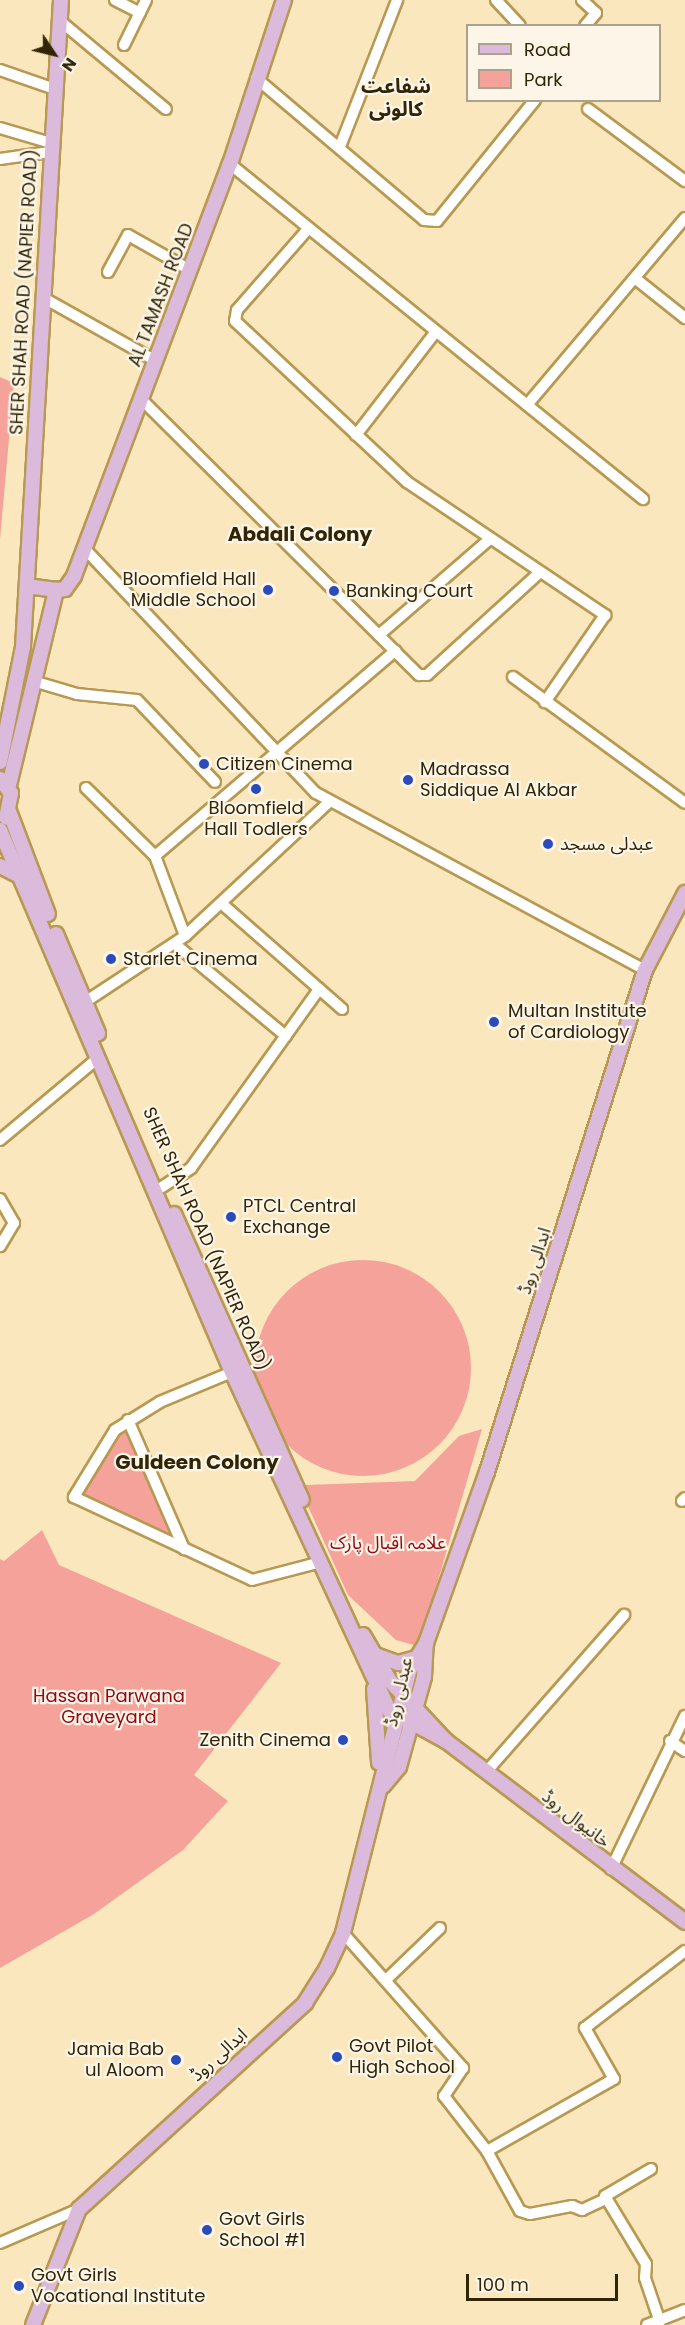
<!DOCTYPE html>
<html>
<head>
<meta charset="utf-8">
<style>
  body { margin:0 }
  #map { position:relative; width:685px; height:2325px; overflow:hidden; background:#fae7bd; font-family:Poppins,"Noto Sans Arabic",sans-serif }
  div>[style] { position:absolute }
  .green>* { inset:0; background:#f5a39a }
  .round { border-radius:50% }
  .roads { filter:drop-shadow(2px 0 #b89952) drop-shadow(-2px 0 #b89952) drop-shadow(0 2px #b89952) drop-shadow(0 -2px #b89952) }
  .minor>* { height:10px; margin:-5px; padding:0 5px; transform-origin:5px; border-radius:5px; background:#fff }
  .major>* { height:14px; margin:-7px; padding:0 7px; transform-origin:7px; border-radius:7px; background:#dbbadb }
  .dots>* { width:16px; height:16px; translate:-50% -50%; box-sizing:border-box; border:3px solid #fcf5e8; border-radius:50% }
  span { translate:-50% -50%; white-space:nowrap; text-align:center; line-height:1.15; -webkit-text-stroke:4.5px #fcf5e8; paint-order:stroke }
  .street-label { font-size:18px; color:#312506 }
  .poi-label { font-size:18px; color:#312506 }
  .right { translate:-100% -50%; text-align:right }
  .left { translate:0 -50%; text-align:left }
  .park-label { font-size:18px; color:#960511 }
  .neighbourhood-label { font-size:20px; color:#312506; font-weight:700 }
  .legend { position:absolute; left:466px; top:24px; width:195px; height:78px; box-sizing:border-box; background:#fcf5e8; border:2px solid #aba28e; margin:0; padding:8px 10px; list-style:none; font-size:18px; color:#312506 }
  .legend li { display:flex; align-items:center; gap:12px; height:30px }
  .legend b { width:30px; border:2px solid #aba28e }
  .north { position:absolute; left:24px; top:24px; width:60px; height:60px; -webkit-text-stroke:4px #fcf5e8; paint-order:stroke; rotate:125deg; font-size:16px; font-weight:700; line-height:24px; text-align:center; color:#312506 }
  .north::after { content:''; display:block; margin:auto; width:21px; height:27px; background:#312506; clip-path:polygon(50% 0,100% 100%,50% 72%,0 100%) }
  .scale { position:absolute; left:466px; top:2274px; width:152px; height:27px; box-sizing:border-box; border:3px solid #312506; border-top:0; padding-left:8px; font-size:18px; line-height:21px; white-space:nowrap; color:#312506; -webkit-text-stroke:4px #fcf5e8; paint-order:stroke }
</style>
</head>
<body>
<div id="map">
  <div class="green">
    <i style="clip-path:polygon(0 377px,14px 383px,0 539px)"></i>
    <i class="round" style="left:255px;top:1260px;width:216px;height:216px"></i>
    <i style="clip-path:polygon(128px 1420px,184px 1549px,77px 1499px,88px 1468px)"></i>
    <i style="clip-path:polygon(482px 1429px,423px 1632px,414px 1645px,396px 1640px,348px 1595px,303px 1495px,306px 1485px,415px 1481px,459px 1436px)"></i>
    <i style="clip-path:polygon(42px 1530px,59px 1565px,281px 1663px,194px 1775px,228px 1801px,183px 1850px,94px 1914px,0 1968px,0 1559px,4px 1561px)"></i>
  </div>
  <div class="roads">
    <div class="minor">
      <i style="left:115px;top:0;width:28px;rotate:27deg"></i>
      <i style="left:496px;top:0;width:35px;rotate:47deg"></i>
      <i style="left:582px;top:0;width:19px;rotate:43deg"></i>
      <i style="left:596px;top:13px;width:17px;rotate:130deg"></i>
      <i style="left:59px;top:20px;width:139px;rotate:39.8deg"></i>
      <i style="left:124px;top:45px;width:50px;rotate:-63.9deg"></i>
      <i style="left:0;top:70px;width:58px;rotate:19.1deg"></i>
      <i style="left:256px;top:78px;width:220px;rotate:40.2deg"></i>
      <i style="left:424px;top:220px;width:13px;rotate:4deg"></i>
      <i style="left:437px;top:221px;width:156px;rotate:-51deg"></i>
      <i style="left:588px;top:109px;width:121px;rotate:36.6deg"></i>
      <i style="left:0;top:128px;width:53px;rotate:16.4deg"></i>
      <i style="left:341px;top:144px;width:155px;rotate:-68.7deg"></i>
      <i style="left:0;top:159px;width:50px;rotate:-8deg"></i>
      <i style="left:230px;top:164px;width:532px;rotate:39.05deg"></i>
      <i style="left:308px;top:229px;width:108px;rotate:131.2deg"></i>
      <i style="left:237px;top:310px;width:11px;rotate:100deg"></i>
      <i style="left:235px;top:321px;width:236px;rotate:43.1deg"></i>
      <i style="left:407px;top:482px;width:239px;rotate:33.9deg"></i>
      <i style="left:605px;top:615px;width:106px;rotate:124.6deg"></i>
      <i style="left:108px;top:272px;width:42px;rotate:-61.6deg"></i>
      <i style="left:128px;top:235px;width:71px;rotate:29.4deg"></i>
      <i style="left:636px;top:279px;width:63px;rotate:38.5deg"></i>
      <i style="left:42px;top:297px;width:131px;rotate:29.3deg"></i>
      <i style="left:141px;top:399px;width:392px;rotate:44.8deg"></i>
      <i style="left:419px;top:675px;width:8px"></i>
      <i style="left:427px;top:675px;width:153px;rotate:-42.3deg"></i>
      <i style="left:527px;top:405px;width:245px;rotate:-49.8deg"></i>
      <i style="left:356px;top:435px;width:128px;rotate:-52.3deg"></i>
      <i style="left:84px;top:548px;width:337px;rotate:46.6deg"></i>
      <i style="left:316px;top:793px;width:374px;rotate:28.3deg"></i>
      <i style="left:379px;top:635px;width:147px;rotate:-40.9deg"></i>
      <i style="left:513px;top:677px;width:213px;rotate:36.2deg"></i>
      <i style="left:33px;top:681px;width:46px;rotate:16.5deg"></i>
      <i style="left:77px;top:694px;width:60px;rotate:5.7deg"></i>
      <i style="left:137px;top:700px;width:113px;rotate:46.4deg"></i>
      <i style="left:86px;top:788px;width:97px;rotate:44.6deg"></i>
      <i style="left:155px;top:856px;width:85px;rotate:69.4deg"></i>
      <i style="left:155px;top:856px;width:316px;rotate:-40.5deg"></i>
      <i style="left:221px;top:903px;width:161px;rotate:41.2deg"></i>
      <i style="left:175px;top:944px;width:144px;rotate:39.7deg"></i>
      <i style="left:85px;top:1002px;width:120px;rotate:-33.4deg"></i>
      <i style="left:185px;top:936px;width:197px;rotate:-42.9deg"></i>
      <i style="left:0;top:1140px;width:128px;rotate:-39.9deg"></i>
      <i style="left:162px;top:1187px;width:35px;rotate:-33deg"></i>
      <i style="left:191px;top:1168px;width:220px;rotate:-54.4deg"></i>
      <i style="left:0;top:1199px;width:28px;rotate:60deg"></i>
      <i style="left:14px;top:1223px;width:27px;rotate:121deg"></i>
      <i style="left:232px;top:1372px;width:78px;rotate:157.4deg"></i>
      <i style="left:160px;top:1402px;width:53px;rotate:148.1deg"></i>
      <i style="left:115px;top:1430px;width:79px;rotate:121.5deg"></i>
      <i style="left:74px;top:1497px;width:196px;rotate:25deg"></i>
      <i style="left:252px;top:1580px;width:71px;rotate:-14.6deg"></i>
      <i style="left:128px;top:1420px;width:141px;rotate:66.5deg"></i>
      <i style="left:682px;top:1501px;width:4px;rotate:-45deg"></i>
      <i style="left:670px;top:1741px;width:18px;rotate:34deg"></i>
      <i style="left:487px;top:1771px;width:208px;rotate:-48.7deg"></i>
      <i style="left:611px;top:1869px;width:170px;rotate:-64.2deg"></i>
      <i style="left:343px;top:1933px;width:181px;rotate:48.4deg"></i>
      <i style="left:463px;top:2068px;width:34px;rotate:124deg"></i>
      <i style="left:444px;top:2096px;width:70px;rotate:52deg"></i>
      <i style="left:487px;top:2151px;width:68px;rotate:61.2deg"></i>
      <i style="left:520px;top:2211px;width:10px;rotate:17deg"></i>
      <i style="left:530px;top:2214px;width:43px;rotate:-10.8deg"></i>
      <i style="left:572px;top:2206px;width:11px;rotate:22deg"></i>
      <i style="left:582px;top:2210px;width:26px;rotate:-25deg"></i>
      <i style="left:388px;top:1978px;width:72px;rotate:-43.9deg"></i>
      <i style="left:487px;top:2151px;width:146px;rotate:-29.6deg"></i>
      <i style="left:614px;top:2079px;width:59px;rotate:-119.6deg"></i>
      <i style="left:585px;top:2028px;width:126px;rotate:-37.6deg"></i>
      <i style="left:651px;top:2169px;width:53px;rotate:149.6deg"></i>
      <i style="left:605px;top:2196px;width:79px;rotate:58.9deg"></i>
      <i style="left:646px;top:2264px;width:14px;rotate:94deg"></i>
      <i style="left:645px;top:2278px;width:46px;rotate:71.2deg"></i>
      <i style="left:0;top:2243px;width:86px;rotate:-23.3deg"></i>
      <i style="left:647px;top:2325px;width:41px;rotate:-21.5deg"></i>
    </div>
    <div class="major">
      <i style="left:56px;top:590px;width:9px;rotate:-6deg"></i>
      <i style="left:65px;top:589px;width:16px;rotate:-55deg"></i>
      <i style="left:74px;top:576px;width:441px;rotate:-69.3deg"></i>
      <i style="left:230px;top:164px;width:173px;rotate:-71.8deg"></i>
      <i style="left:0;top:762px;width:117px;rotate:-78.7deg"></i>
      <i style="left:23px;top:647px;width:648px;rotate:-86.64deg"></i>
      <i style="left:0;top:779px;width:18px;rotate:52deg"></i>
      <i style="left:11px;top:793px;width:25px;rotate:101deg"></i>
      <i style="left:9px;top:785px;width:201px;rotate:-76.4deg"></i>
      <i style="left:56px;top:590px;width:29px;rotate:-172deg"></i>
      <i style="left:9px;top:811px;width:110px;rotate:69.3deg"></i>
      <i style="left:0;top:830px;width:590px;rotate:66.83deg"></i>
      <i style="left:232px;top:1372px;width:373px;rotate:65.1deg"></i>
      <i style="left:389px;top:1710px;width:65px;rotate:28.5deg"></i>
      <i style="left:446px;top:1741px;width:300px;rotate:37.1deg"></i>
      <i style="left:0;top:866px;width:25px;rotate:27deg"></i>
      <i style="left:56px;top:934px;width:108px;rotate:67deg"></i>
      <i style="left:174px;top:1214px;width:313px;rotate:65.9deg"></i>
      <i style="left:363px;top:1635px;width:53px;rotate:59.6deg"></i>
      <i style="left:390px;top:1681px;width:82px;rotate:47deg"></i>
      <i style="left:373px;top:1654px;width:27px;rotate:20deg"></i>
      <i style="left:398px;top:1663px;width:20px;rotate:-15deg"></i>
      <i style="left:374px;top:1689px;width:74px;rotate:86.1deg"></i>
      <i style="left:383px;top:1786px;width:25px;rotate:-50deg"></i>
      <i style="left:399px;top:1767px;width:93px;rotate:-74.5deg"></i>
      <i style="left:424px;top:1677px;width:34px;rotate:-87deg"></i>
      <i style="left:33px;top:2325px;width:125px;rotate:-68.4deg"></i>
      <i style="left:79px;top:2209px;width:306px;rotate:-42.3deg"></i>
      <i style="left:305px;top:2003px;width:41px;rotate:-57.8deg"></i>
      <i style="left:327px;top:1968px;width:38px;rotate:-65deg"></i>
      <i style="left:343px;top:1933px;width:272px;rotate:-75.8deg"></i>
      <i style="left:410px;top:1669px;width:31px;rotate:-58deg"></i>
      <i style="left:426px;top:1643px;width:182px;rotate:-70.4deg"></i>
      <i style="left:487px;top:1472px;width:526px;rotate:-72.53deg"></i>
      <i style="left:645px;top:970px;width:87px;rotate:-62.5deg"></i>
    </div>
  </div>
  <div class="dots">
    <i style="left:268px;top:590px;background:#2a4bbb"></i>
    <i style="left:334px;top:591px;background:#2a4bbb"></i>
    <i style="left:204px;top:764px;background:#2a4bbb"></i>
    <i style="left:408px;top:780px;background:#2a4bbb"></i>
    <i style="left:256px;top:789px;background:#2a4bbb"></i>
    <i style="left:548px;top:844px;background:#2a4bbb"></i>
    <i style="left:111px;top:959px;background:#2a4bbb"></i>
    <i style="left:494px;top:1022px;background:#2a4bbb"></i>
    <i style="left:231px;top:1217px;background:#2a4bbb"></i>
    <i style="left:343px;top:1740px;background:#2a4bbb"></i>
    <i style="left:337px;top:2057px;background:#2a4bbb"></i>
    <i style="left:176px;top:2060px;background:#2a4bbb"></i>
    <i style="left:207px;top:2230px;background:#2a4bbb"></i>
    <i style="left:19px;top:2286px;background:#2a4bbb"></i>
  </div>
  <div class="street-label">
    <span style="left:24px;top:292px;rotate:-87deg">SHER SHAH ROAD (NAPIER ROAD)</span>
    <span style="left:161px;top:295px;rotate:-69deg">AL TAMASH ROAD</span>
    <span style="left:206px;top:1239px;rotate:66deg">SHER SHAH ROAD (NAPIER ROAD)</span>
    <span style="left:535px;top:1261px;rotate:-72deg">ابدالی روڈ</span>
    <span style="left:399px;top:1692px;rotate:-77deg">عبدلی روڈ</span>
    <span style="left:576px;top:1819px;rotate:38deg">خانیوال روڈ</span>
    <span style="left:219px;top:2055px;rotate:-42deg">ابدالی روڈ</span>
  </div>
  <div class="poi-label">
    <span class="right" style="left:256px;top:590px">Bloomfield Hall<br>Middle School</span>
    <span class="left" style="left:346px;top:591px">Banking Court</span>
    <span class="left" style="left:216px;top:764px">Citizen Cinema</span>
    <span class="left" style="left:420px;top:780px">Madrassa<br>Siddique Al Akbar</span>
    <span style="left:256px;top:819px">Bloomfield<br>Hall Todlers</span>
    <span class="left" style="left:560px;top:844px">عبدلی مسجد</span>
    <span class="left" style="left:123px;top:959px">Starlet Cinema</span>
    <span class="left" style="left:508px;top:1022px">Multan Institute<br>of Cardiology</span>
    <span class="left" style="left:243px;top:1217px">PTCL Central<br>Exchange</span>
    <span class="right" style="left:331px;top:1740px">Zenith Cinema</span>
    <span class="left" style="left:349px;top:2057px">Govt Pilot<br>High School</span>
    <span class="right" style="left:164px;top:2060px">Jamia Bab<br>ul Aloom</span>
    <span class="left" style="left:219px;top:2230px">Govt Girls<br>School #1</span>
    <span class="left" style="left:31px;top:2286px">Govt Girls<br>Vocational Institute</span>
  </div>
  <div class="park-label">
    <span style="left:388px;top:1543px">علامہ اقبال پارک</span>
    <span style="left:109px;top:1707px">Hassan Parwana<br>Graveyard</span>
  </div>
  <div class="neighbourhood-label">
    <span style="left:396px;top:98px">شفاعت<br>کالونی</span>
    <span style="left:300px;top:534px">Abdali Colony</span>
    <span style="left:197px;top:1462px">Guldeen Colony</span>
  </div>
  <ul class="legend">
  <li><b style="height:8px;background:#dbbadb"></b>Road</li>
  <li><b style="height:16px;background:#f5a39a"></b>Park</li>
  </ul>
  <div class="north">N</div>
  <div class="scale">100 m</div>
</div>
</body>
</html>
